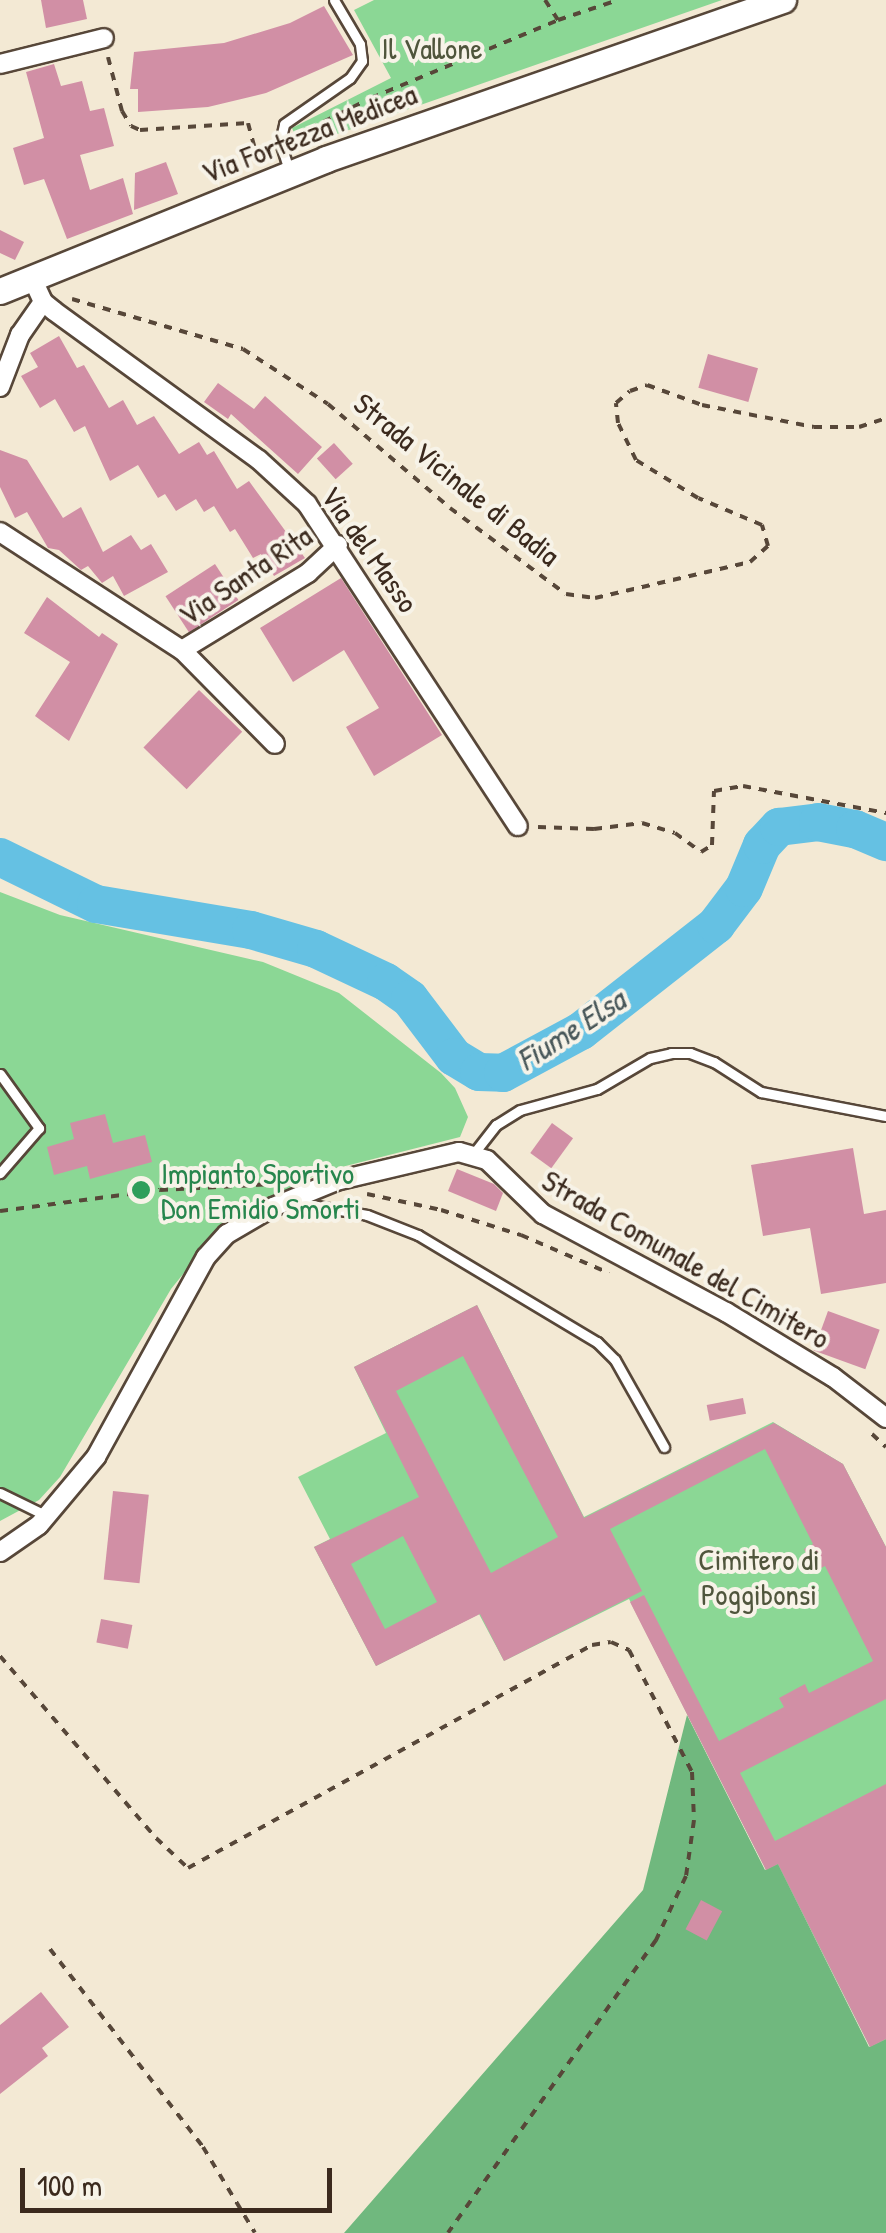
<!DOCTYPE html>
<html>
<head>
<meta charset="utf-8">
<style>
  body { margin:0 }
  #map { position:relative; width:886px; height:2233px; overflow:hidden; background:#f3e9d4; font-family:"Patrick Hand",sans-serif }
  div>[style] { position:absolute }
  .green>* { inset:0; background:#8bd795 }
  .forest>* { inset:0; background:#70b87e }
  .river>* { height:38px; margin:-19px; padding:0 19px; transform-origin:19px; border-radius:19px; background:#65c1e3 }
  .building>* { inset:0; background:#d18fa5; transform-origin:0 0 }
  .path>* { height:4px; margin-top:-2px; transform-origin:0; background:repeating-linear-gradient(90deg,#574739 0 8px,transparent 0 16px) }
  .roads { filter:drop-shadow(2px 0 #574739) drop-shadow(-2px 0 #574739) drop-shadow(0 2px #574739) drop-shadow(0 -2px #574739) }
  .service>* { height:9px; margin:-4.5px; padding:0 4.5px; transform-origin:4.5px; border-radius:4.5px; background:#fff }
  .minor>* { height:18px; margin:-9px; padding:0 9px; transform-origin:9px; border-radius:9px; background:#fff }
  .secondary>* { height:25px; margin:-12.5px; padding:0 12.5px; transform-origin:12.5px; border-radius:12.5px; background:#fff }
  .dots>* { width:28px; height:28px; translate:-50% -50%; box-sizing:border-box; border:5px solid #f7f3e8; border-radius:50% }
  span { translate:-50% -50%; white-space:nowrap; text-align:center; line-height:1.15; -webkit-text-stroke:8px #f7f3e8; paint-order:stroke }
  .park-label { font-size:30px; color:#4f553c }
  .street-label { font-size:30px; color:#3b2a1e }
  .leisure-label { font-size:30px; color:#27864d }
  .left { translate:0 -50%; text-align:left }
  .water-label { font-size:32px; color:#485759; font-style:italic }
  .scale { position:absolute; left:20px; top:2168px; width:312px; height:45px; box-sizing:border-box; border:5px solid #3b2a1e; border-top:0; padding-left:12px; font-size:30px; line-height:35px; white-space:nowrap; color:#3b2a1e; -webkit-text-stroke:8px #f7f3e8; paint-order:stroke }
</style>
</head>
<body>
<div id="map">
  <div class="green">
    <i style="clip-path:polygon(374px 0,722px 0,300px 147px,292px 128px,391px 78px,354px 10px)"></i>
    <i style="clip-path:polygon(0 892px,60px 915px,263px 962px,339px 993px,441px 1073px,455px 1088px,468px 1117px,460px 1137px,322px 1172px,226px 1221px,171px 1289px,60px 1477px,39px 1500px,0 1521px)"></i>
    <i style="clip-path:polygon(477px 1305px,584px 1517px,773px 1422px,843px 1464px,886px 1547px,886px 2039px,870px 2047px,778px 1865px,766px 1870px,629px 1599px,504px 1661px,479px 1614px,376px 1666px,314px 1547px,330px 1539px,298px 1477px,386px 1433px,354px 1367px)"></i>
  </div>
  <div class="forest">
    <i style="clip-path:polygon(687px 1715px,765px 1870px,778px 1864px,869px 2047px,886px 2039px,886px 2233px,344px 2233px,643px 1890px)"></i>
  </div>
  <div class="river">
    <i style="left:0;top:857px;width:107px;rotate:26.1deg"></i>
    <i style="left:96px;top:904px;width:157px;rotate:9.5deg"></i>
    <i style="left:251px;top:930px;width:68px;rotate:16.3deg"></i>
    <i style="left:316px;top:949px;width:77px;rotate:25.2deg"></i>
    <i style="left:386px;top:982px;width:29px;rotate:35deg"></i>
    <i style="left:410px;top:999px;width:73px;rotate:52.8deg"></i>
    <i style="left:454px;top:1057px;width:29px;rotate:31deg"></i>
    <i style="left:479px;top:1072px;width:24px;rotate:2deg"></i>
    <i style="left:503px;top:1073px;width:89px;rotate:-28.3deg"></i>
    <i style="left:581px;top:1031px;width:172px;rotate:-38.1deg"></i>
    <i style="left:716px;top:925px;width:46px;rotate:-52.9deg"></i>
    <i style="left:744px;top:888px;width:47px;rotate:-67.3deg"></i>
    <i style="left:762px;top:845px;width:25px;rotate:-47deg"></i>
    <i style="left:779px;top:827px;width:39px;rotate:-7deg"></i>
    <i style="left:818px;top:822px;width:38px;rotate:11deg"></i>
    <i style="left:855px;top:829px;width:34px;rotate:23deg"></i>
  </div>
  <div class="building">
    <i style="clip-path:polygon(41px 0,83px 0,87px 19px,46px 28px)"></i>
    <i style="clip-path:polygon(324px 6px,353px 55px,266px 93px,208px 107px,138px 112px,138px 89px,130px 89px,134px 52px,224px 43px,290px 23px)"></i>
    <i style="clip-path:polygon(54px 64px,61px 86px,82px 81px,90px 111px,104px 108px,114px 146px,80px 155px,90px 190px,123px 178px,133px 214px,67px 239px,44px 179px,24px 185px,13px 148px,44px 138px,26px 72px)"></i>
    <i style="clip-path:polygon(166px 162px,178px 194px,134px 210px,135px 173px)"></i>
    <i style="clip-path:polygon(0 230px,24px 242px,15px 260px,0 253px)"></i>
    <i style="clip-path:polygon(59px 336px,77px 368px,84px 365px,109px 408px,123px 400px,137px 425px,154px 416px,179px 454px,199px 442px,207px 455px,214px 451px,237px 489px,249px 481px,305px 558px,274px 576px,261px 554px,253px 558px,235px 529px,230px 532px,214px 506px,204px 512px,196px 499px,176px 511px,165px 494px,158px 498px,138px 465px,110px 481px,85px 426px,74px 432px,55px 399px,40px 408px,21px 376px,38px 367px,30px 353px)"></i>
    <i style="left:708px;top:354px;width:52px;height:35px;rotate:16deg"></i>
    <i style="clip-path:polygon(218px 383px,254px 409px,265px 396px,322px 447px,298px 474px,231px 414px,228px 419px,204px 402px)"></i>
    <i style="left:334px;top:443px;width:28px;height:23px;rotate:48deg"></i>
    <i style="clip-path:polygon(0 450px,27px 460px,63px 518px,81px 507px,103px 552px,131px 535px,141px 550px,151px 544px,168px 572px,124px 596px,113px 576px,102px 583px,88px 566px,81px 570px,59px 550px,48px 548px,27px 512px,15px 518px,0 487px)"></i>
    <i style="left:215px;top:564px;width:43px;height:59px;rotate:57deg"></i>
    <i style="clip-path:polygon(341px 578px,442px 735px,374px 776px,346px 727px,379px 708px,344px 650px,293px 682px,260px 628px)"></i>
    <i style="clip-path:polygon(47px 597px,99px 637px,102px 633px,118px 644px,69px 741px,35px 716px,70px 662px,24px 633px)"></i>
    <i style="left:199px;top:690px;width:60px;height:80px;rotate:44deg"></i>
    <i style="clip-path:polygon(105px 1114px,113px 1143px,145px 1135px,152px 1162px,90px 1179px,87px 1166px,54px 1175px,47px 1147px,74px 1139px,70px 1123px)"></i>
    <i style="left:552px;top:1123px;width:26px;height:37px;rotate:36deg"></i>
    <i style="clip-path:polygon(853px 1148px,864px 1214px,886px 1210px,886px 1283px,821px 1294px,810px 1228px,763px 1236px,751px 1165px)"></i>
    <i style="clip-path:polygon(457px 1169px,494px 1184px,503px 1193px,496px 1211px,448px 1191px)"></i>
    <i style="clip-path:polygon(evenodd,477px 1305px,584px 1518px,774px 1423px,843px 1464px,886px 1547px,886px 1699px,740px 1773px,775px 1841px,886px 1784px,886px 2039px,870px 2047px,778px 1864px,766px 1870px,630px 1602px,644px 1595px,719px 1741px,784px 1707px,779px 1698px,805px 1684px,809px 1693px,873px 1661px,825px 1566px,815px 1571px,804px 1549px,813px 1544px,765px 1449px,610px 1529px,642px 1591px,504px 1661px,480px 1614px,376px 1666px,314px 1547px,419px 1497px,354px 1367px,477px 1305px,463px 1356px,558px 1537px,491px 1573px,396px 1391px,463px 1356px,477px 1305px,403px 1536px,437px 1602px,385px 1629px,351px 1564px,403px 1536px)"></i>
    <i style="left:828px;top:1311px;width:55px;height:42px;rotate:20deg"></i>
    <i style="left:743px;top:1398px;width:16px;height:37px;rotate:79deg"></i>
    <i style="left:113px;top:1491px;width:36px;height:89px;rotate:6deg"></i>
    <i style="left:101px;top:1619px;width:32px;height:24px;rotate:11deg"></i>
    <i style="left:701px;top:1900px;width:24px;height:33px;rotate:28deg"></i>
    <i style="clip-path:polygon(41px 1992px,69px 2027px,42px 2048px,48px 2056px,0 2094px,0 2025px)"></i>
  </div>
  <div class="path">
    <i style="left:545px;top:0;width:24px;rotate:57deg"></i>
    <i style="left:108px;top:57px;width:56px;rotate:75.5deg"></i>
    <i style="left:122px;top:111px;width:17px;rotate:59deg"></i>
    <i style="left:131px;top:126px;width:10px;rotate:24deg"></i>
    <i style="left:140px;top:130px;width:108px;rotate:-3.7deg"></i>
    <i style="left:248px;top:123px;width:38px;rotate:75deg"></i>
    <i style="left:295px;top:136px;width:85px;rotate:-26.6deg"></i>
    <i style="left:371px;top:98px;width:203px;rotate:-22.6deg"></i>
    <i style="left:558px;top:20px;width:63px;rotate:-18.4deg"></i>
    <i style="left:72px;top:299px;width:178px;rotate:16.3deg"></i>
    <i style="left:243px;top:349px;width:101px;rotate:32.9deg"></i>
    <i style="left:328px;top:404px;width:160px;rotate:40.4deg"></i>
    <i style="left:450px;top:508px;width:144px;rotate:36.6deg"></i>
    <i style="left:566px;top:594px;width:29px;rotate:8deg"></i>
    <i style="left:595px;top:598px;width:159px;rotate:-13.1deg"></i>
    <i style="left:750px;top:562px;width:24px;rotate:-42deg"></i>
    <i style="left:768px;top:546px;width:22px;rotate:-106deg"></i>
    <i style="left:762px;top:525px;width:69px;rotate:-157.1deg"></i>
    <i style="left:698px;top:498px;width:73px;rotate:-148.5deg"></i>
    <i style="left:636px;top:460px;width:41px;rotate:-115.9deg"></i>
    <i style="left:618px;top:423px;width:20px;rotate:-96deg"></i>
    <i style="left:616px;top:403px;width:18px;rotate:-41deg"></i>
    <i style="left:630px;top:391px;width:18px;rotate:-19deg"></i>
    <i style="left:647px;top:385px;width:59px;rotate:20deg"></i>
    <i style="left:702px;top:405px;width:114px;rotate:11.1deg"></i>
    <i style="left:814px;top:427px;width:45px"></i>
    <i style="left:859px;top:427px;width:28px;rotate:-18deg"></i>
    <i style="left:538px;top:827px;width:56px;rotate:2deg"></i>
    <i style="left:594px;top:829px;width:48px;rotate:-7.1deg"></i>
    <i style="left:642px;top:823px;width:34px;rotate:17deg"></i>
    <i style="left:675px;top:833px;width:32px;rotate:36deg"></i>
    <i style="left:701px;top:852px;width:13px;rotate:-32deg"></i>
    <i style="left:712px;top:845px;width:54px;rotate:-87.9deg"></i>
    <i style="left:714px;top:791px;width:29px;rotate:-10deg"></i>
    <i style="left:743px;top:786px;width:146px;rotate:10.7deg"></i>
    <i style="left:367px;top:1194px;width:76px;rotate:12.2deg"></i>
    <i style="left:441px;top:1210px;width:84px;rotate:17.4deg"></i>
    <i style="left:521px;top:1235px;width:96px;rotate:23.4deg"></i>
    <i style="left:0;top:1211px;width:161px;rotate:-7.5deg"></i>
    <i style="left:160px;top:1190px;width:114px;rotate:-3deg"></i>
    <i style="left:872px;top:1434px;width:19px;rotate:43deg"></i>
    <i style="left:0;top:1656px;width:240px;rotate:49.4deg"></i>
    <i style="left:156px;top:1838px;width:44px;rotate:43.2deg"></i>
    <i style="left:188px;top:1868px;width:461px;rotate:-28.9deg"></i>
    <i style="left:592px;top:1645px;width:19px;rotate:-9deg"></i>
    <i style="left:611px;top:1642px;width:20px;rotate:24deg"></i>
    <i style="left:629px;top:1650px;width:137px;rotate:62.7deg"></i>
    <i style="left:692px;top:1772px;width:48px;rotate:87.6deg"></i>
    <i style="left:694px;top:1820px;width:57px;rotate:98.1deg"></i>
    <i style="left:686px;top:1876px;width:71px;rotate:115.1deg"></i>
    <i style="left:656px;top:1940px;width:359px;rotate:125.4deg"></i>
    <i style="left:50px;top:1949px;width:250px;rotate:52.3deg"></i>
    <i style="left:203px;top:2147px;width:100px;rotate:58.8deg"></i>
  </div>
  <div class="roads">
    <div class="service">
      <i style="left:289px;top:170px;width:29px;rotate:-108deg"></i>
      <i style="left:280px;top:142px;width:18px;rotate:-77deg"></i>
      <i style="left:284px;top:124px;width:80px;rotate:-34.9deg"></i>
      <i style="left:350px;top:78px;width:21px;rotate:-55deg"></i>
      <i style="left:362px;top:61px;width:17px;rotate:-97deg"></i>
      <i style="left:360px;top:44px;width:51px;rotate:-120.6deg"></i>
      <i style="left:0;top:1074px;width:67px;rotate:54.2deg"></i>
      <i style="left:39px;top:1128px;width:60px;rotate:130.9deg"></i>
      <i style="left:474px;top:1153px;width:36px;rotate:-52deg"></i>
      <i style="left:496px;top:1125px;width:28px;rotate:-32deg"></i>
      <i style="left:520px;top:1110px;width:80px;rotate:-15.3deg"></i>
      <i style="left:597px;top:1089px;width:61px;rotate:-30.3deg"></i>
      <i style="left:650px;top:1058px;width:22px;rotate:-13deg"></i>
      <i style="left:671px;top:1053px;width:19px"></i>
      <i style="left:690px;top:1053px;width:26px;rotate:21deg"></i>
      <i style="left:714px;top:1062px;width:56px;rotate:32.6deg"></i>
      <i style="left:761px;top:1092px;width:127px;rotate:10.9deg"></i>
      <i style="left:295px;top:1202px;width:73px;rotate:10.2deg"></i>
      <i style="left:367px;top:1215px;width:55px;rotate:21.4deg"></i>
      <i style="left:418px;top:1235px;width:209px;rotate:30.9deg"></i>
      <i style="left:597px;top:1342px;width:25px;rotate:45deg"></i>
      <i style="left:615px;top:1360px;width:100px;rotate:60.6deg"></i>
      <i style="left:0;top:1493px;width:52px;rotate:26.1deg"></i>
    </div>
    <div class="minor">
      <i style="left:0;top:64px;width:107px;rotate:-14deg"></i>
      <i style="left:32px;top:278px;width:26px;rotate:65deg"></i>
      <i style="left:43px;top:302px;width:14px;rotate:39deg"></i>
      <i style="left:54px;top:311px;width:253px;rotate:36deg"></i>
      <i style="left:259px;top:460px;width:65px;rotate:42.5deg"></i>
      <i style="left:307px;top:504px;width:385px;rotate:56.8deg"></i>
      <i style="left:0;top:387px;width:56px;rotate:-69deg"></i>
      <i style="left:20px;top:335px;width:40px;rotate:-55.1deg"></i>
      <i style="left:0;top:532px;width:217px;rotate:33deg"></i>
      <i style="left:182px;top:650px;width:132px;rotate:45.3deg"></i>
      <i style="left:182px;top:650px;width:148px;rotate:-31.4deg"></i>
      <i style="left:308px;top:573px;width:41px;rotate:-43deg"></i>
      <i style="left:0;top:1552px;width:47px;rotate:-34.7deg"></i>
      <i style="left:39px;top:1525px;width:89px;rotate:-50deg"></i>
      <i style="left:96px;top:1457px;width:228px;rotate:-61.2deg"></i>
      <i style="left:206px;top:1257px;width:31px;rotate:-48deg"></i>
      <i style="left:227px;top:1234px;width:53px;rotate:-30.4deg"></i>
      <i style="left:273px;top:1207px;width:68px;rotate:-22.4deg"></i>
      <i style="left:336px;top:1181px;width:126px;rotate:-13.3deg"></i>
      <i style="left:459px;top:1152px;width:29px;rotate:16deg"></i>
      <i style="left:487px;top:1160px;width:78px;rotate:44deg"></i>
      <i style="left:543px;top:1214px;width:208px;rotate:28.2deg"></i>
      <i style="left:726px;top:1312px;width:125px;rotate:31.3deg"></i>
      <i style="left:833px;top:1377px;width:67px;rotate:37.7deg"></i>
    </div>
    <div class="secondary">
      <i style="left:0;top:291px;width:352px;rotate:-22deg"></i>
      <i style="left:326px;top:159px;width:484px;rotate:-19.2deg"></i>
    </div>
  </div>
  <div class="dots">
    <i style="left:141px;top:1190px;background:#2e9e5b"></i>
  </div>
  <div class="park-label">
    <span style="left:432px;top:48px">Il Vallone</span>
    <span style="left:759px;top:1576px">Cimitero di<br>Poggibonsi</span>
  </div>
  <div class="street-label">
    <span style="left:309px;top:133px;rotate:-21deg">Via Fortezza Medicea</span>
    <span style="left:457px;top:479px;rotate:39deg">Strada Vicinale di Badia</span>
    <span style="left:370px;top:549px;rotate:55deg">Via del Masso</span>
    <span style="left:245px;top:575px;rotate:-34deg">Via Santa Rita</span>
    <span style="left:686px;top:1259px;rotate:30deg">Strada Comunale del Cimitero</span>
  </div>
  <div class="leisure-label">
    <span class="left" style="left:161px;top:1190px">Impianto Sportivo<br>Don Emidio Smorti</span>
  </div>
  <div class="water-label">
    <span style="left:571px;top:1030px;rotate:-33deg">Fiume Elsa</span>
  </div>
  <div class="scale">100 m</div>
</div>
</body>
</html>
